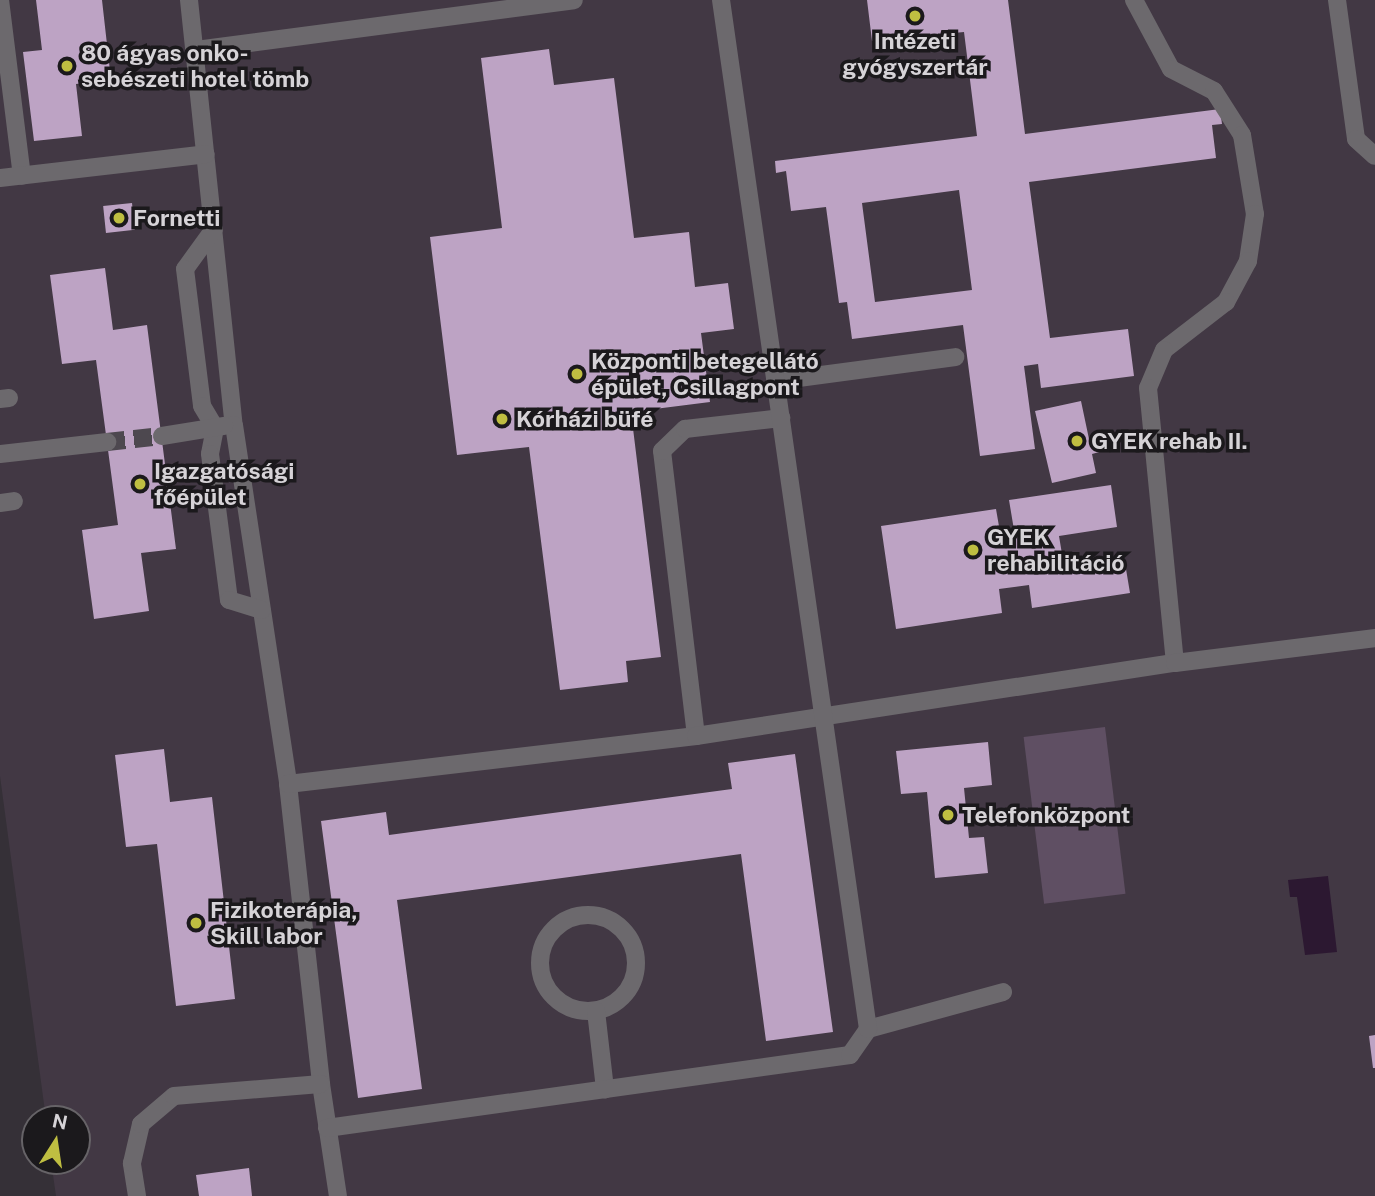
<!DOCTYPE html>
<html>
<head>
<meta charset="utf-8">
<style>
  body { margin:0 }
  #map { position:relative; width:1375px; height:1196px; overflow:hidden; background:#353037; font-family:"Public Sans",sans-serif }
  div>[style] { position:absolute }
  .built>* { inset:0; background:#423844 }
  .green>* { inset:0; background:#5f4f63; transform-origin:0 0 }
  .water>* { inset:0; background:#2c1831 }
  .building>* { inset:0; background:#bda3c4; transform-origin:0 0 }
  .minor-tunnel>* { height:18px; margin-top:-9px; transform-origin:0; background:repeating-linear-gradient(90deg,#4d484f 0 18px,transparent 0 27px) }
  .minor>* { height:18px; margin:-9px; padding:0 9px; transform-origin:9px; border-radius:9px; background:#6c696d }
  .minor>.ring { margin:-9px; padding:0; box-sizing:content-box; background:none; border:18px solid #6c696d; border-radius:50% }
  .dots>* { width:19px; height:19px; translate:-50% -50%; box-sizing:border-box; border:4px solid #1b191c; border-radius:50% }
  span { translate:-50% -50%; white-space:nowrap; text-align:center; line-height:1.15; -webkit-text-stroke:7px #1b191c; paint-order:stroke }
  .poi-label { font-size:23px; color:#d6d3d7; font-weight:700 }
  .left { translate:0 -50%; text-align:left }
  .north { position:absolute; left:21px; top:1105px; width:70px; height:70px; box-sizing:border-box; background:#1b191c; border:2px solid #666367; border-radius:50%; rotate:12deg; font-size:19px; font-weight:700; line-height:28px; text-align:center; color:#d6d3d7 }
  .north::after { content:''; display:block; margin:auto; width:24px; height:32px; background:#bfbe41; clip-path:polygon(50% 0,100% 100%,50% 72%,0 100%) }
</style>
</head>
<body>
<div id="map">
  <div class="built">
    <i style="clip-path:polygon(0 0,1375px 0,1375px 1196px,56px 1196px,51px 1161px,77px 1161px,77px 1119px,46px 1119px,0 776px)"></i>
  </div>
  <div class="green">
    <i style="left:1105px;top:727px;width:168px;height:82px;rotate:83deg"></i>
  </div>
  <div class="water">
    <i style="clip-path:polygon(1328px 876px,1337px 952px,1305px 955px,1297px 897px,1290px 897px,1288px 880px)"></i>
  </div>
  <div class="building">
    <i style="clip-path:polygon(36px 0,102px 0,111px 80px,76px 84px,82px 136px,34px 141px,23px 52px,42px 50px)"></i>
    <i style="clip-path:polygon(evenodd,867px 0,1008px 0,1025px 134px,1220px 109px,1222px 124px,1212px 125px,1216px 158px,1029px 182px,1050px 338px,1128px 329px,1134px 376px,1041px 388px,1038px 364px,1024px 366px,1035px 449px,980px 456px,963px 325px,852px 339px,847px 302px,839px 303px,826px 207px,791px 211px,786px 171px,776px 173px,775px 161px,977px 136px,964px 32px,872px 41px,867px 0,959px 190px,972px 290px,875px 302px,862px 203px,959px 190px)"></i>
    <i style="clip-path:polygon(549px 49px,554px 85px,614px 78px,634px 238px,689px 232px,695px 287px,728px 283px,734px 329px,701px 333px,710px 402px,631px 412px,661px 657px,626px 661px,628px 682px,560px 690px,529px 447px,457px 455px,430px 237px,502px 228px,481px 58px)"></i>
    <i style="left:132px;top:203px;width:27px;height:29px;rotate:84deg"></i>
    <i style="clip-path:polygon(105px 268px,113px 330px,147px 325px,176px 549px,141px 553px,149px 611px,94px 619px,82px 530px,118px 525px,96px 360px,62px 364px,50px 275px)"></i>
    <i style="clip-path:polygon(1081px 401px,1089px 439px,1111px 434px,1114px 448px,1092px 454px,1096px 473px,1052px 483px,1035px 411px)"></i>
    <i style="clip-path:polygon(1111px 485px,1117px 527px,1059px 536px,1065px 572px,1125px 563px,1130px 593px,1032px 608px,1029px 585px,999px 589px,1002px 613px,896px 629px,881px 526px,996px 509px,1000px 532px,1014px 530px,1009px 500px)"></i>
    <i style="clip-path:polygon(988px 742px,992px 785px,964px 788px,969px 838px,984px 837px,988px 873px,935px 878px,927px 792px,901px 794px,896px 751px)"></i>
    <i style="clip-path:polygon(164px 749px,170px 802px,212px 797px,235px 999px,176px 1006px,157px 844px,126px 847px,115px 755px)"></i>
    <i style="clip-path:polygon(795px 754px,833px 1032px,766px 1041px,741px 854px,397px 900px,422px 1089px,358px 1098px,321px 821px,386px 812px,389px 835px,732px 789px,728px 763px)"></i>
    <i style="clip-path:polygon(1375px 1035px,1375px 1068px,1373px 1068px,1369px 1036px)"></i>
    <i style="clip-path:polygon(249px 1168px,252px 1196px,199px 1196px,196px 1175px)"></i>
  </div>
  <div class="minor-tunnel">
    <i style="left:107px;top:442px;width:55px;rotate:-6.2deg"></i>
  </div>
  <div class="minor">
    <i style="left:0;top:0;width:177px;rotate:82.9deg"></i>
    <i style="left:189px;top:0;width:427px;rotate:84deg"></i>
    <i style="left:234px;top:425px;width:363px;rotate:81.4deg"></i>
    <i style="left:288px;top:784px;width:302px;rotate:83.7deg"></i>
    <i style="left:321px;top:1084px;width:113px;rotate:81.4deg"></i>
    <i style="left:1134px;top:0;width:78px;rotate:61.8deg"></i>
    <i style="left:1171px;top:69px;width:48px;rotate:27.1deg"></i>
    <i style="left:1214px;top:91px;width:52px;rotate:57.5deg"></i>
    <i style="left:1242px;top:135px;width:80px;rotate:80.7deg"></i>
    <i style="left:1255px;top:214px;width:48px;rotate:98.5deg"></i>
    <i style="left:1248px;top:261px;width:47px;rotate:118.2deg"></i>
    <i style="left:1226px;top:302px;width:78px;rotate:142.3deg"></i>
    <i style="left:1164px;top:350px;width:41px;rotate:112.8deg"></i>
    <i style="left:1148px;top:388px;width:276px;rotate:84.4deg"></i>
    <i style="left:1337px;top:0;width:140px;rotate:82.2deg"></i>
    <i style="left:1356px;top:139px;width:25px;rotate:42deg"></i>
    <i style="left:196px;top:50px;width:381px;rotate:-7.5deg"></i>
    <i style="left:0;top:178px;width:207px;rotate:-6.6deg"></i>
    <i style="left:214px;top:229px;width:49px;rotate:125.9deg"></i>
    <i style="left:185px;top:269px;width:138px;rotate:82.9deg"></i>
    <i style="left:202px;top:406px;width:26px;rotate:59deg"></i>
    <i style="left:215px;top:428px;width:26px;rotate:101deg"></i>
    <i style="left:210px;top:454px;width:147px;rotate:82.6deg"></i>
    <i style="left:229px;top:600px;width:34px;rotate:17deg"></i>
    <i style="left:776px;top:381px;width:181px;rotate:-7.6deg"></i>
    <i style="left:0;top:399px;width:9px;rotate:-6deg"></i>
    <i style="left:162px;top:436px;width:63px;rotate:-9.2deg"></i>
    <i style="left:0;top:454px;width:108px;rotate:-6.4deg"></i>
    <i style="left:0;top:503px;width:14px;rotate:-8deg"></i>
    <i style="left:696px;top:736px;width:287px;rotate:-96.8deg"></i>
    <i style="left:662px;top:451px;width:32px;rotate:-44deg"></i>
    <i style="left:685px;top:429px;width:97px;rotate:-6.5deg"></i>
    <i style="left:288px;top:784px;width:411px;rotate:-6.7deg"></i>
    <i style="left:696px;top:736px;width:485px;rotate:-8.7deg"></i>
    <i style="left:1175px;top:663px;width:202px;rotate:-7.1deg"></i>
    <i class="ring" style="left:540px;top:915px;width:78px;height:78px"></i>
    <i style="left:596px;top:1011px;width:79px;rotate:83.4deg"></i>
    <i style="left:868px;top:1029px;width:140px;rotate:-15.3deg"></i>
    <i style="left:327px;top:1128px;width:528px;rotate:-7.95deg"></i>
    <i style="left:850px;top:1055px;width:32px;rotate:-55deg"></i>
    <i style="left:868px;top:1029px;width:1039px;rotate:-98.13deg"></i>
    <i style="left:137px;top:1196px;width:33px;rotate:-99deg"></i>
    <i style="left:132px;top:1163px;width:40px;rotate:-77deg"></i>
    <i style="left:141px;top:1124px;width:43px;rotate:-40.3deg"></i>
    <i style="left:174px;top:1096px;width:147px;rotate:-4.7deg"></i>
  </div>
  <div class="dots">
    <i style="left:915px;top:16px;background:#bfbe41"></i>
    <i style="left:67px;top:66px;background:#bfbe41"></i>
    <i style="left:119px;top:218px;background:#bfbe41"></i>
    <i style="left:577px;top:374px;background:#bfbe41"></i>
    <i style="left:502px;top:419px;background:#bfbe41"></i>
    <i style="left:1077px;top:441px;background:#bfbe41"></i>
    <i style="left:140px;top:484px;background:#bfbe41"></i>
    <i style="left:973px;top:550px;background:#bfbe41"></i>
    <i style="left:948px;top:815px;background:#bfbe41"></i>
    <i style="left:196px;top:923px;background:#bfbe41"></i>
  </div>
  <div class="poi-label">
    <span style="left:915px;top:54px">Intézeti<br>gyógyszertár</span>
    <span class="left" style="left:81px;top:66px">80 ágyas onko-<br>sebészeti hotel tömb</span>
    <span class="left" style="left:133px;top:218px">Fornetti</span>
    <span class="left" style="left:591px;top:374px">Központi betegellátó<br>épület, Csillagpont</span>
    <span class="left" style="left:516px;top:419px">Kórházi büfé</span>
    <span class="left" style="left:1091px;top:441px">GYEK rehab II.</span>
    <span class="left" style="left:154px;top:484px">Igazgatósági<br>főépület</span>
    <span class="left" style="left:987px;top:550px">GYEK<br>rehabilitáció</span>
    <span class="left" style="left:962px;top:815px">Telefonközpont</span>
    <span class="left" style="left:210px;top:923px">Fizikoterápia,<br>Skill labor</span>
  </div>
  <div class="north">N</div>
</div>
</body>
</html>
